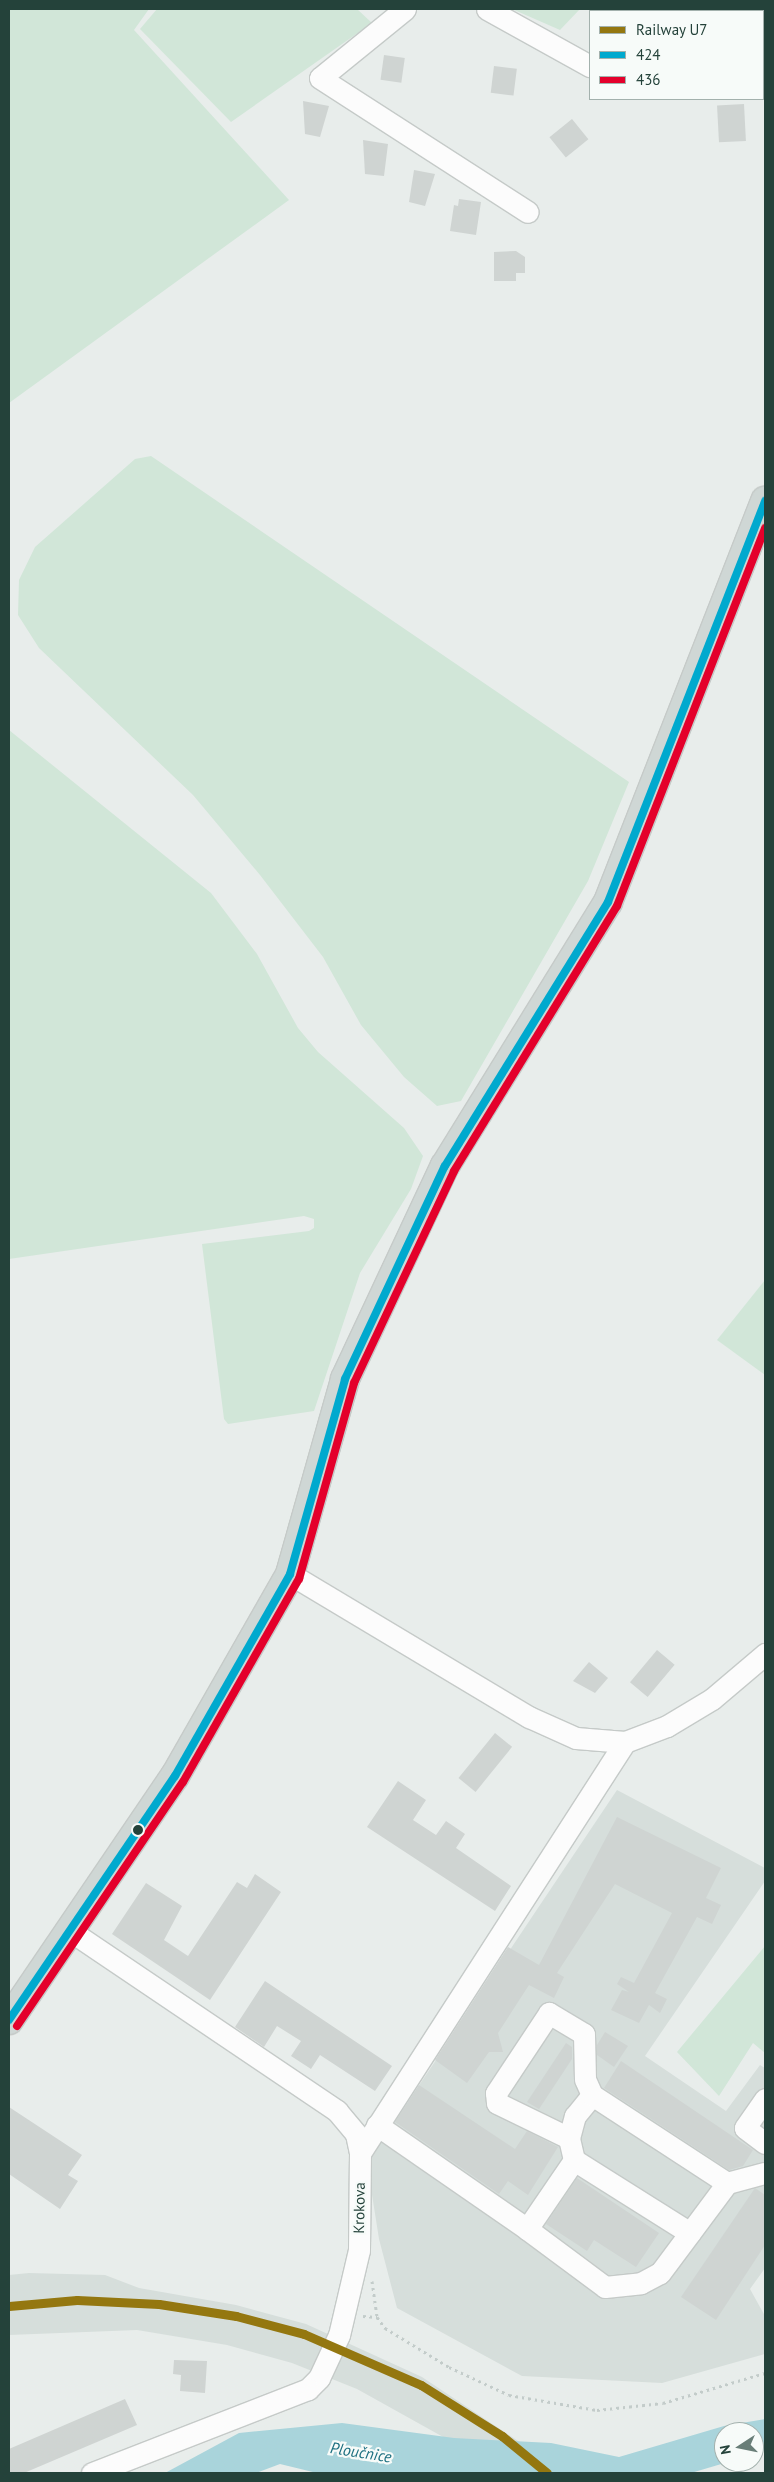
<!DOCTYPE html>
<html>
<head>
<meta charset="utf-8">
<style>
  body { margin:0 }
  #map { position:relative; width:774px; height:2482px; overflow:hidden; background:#e8edeb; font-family:"PT Sans",sans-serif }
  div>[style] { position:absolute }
  .built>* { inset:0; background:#d6dedb }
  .green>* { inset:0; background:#d1e6d8 }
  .water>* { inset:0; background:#a9d4db }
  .building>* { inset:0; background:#cfd4d2; transform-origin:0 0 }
  .path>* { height:3px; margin-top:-1.5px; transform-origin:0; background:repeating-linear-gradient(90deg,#c3ccca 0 2.5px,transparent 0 6.5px) }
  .roads { filter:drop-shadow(1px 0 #c5cac8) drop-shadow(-1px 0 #c5cac8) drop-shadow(0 1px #c5cac8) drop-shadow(0 -1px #c5cac8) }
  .minor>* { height:21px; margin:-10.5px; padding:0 10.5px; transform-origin:10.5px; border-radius:10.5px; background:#fcfcfc }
  .major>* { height:28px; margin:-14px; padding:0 14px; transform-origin:14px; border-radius:14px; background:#cfd7d5 }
  .bus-1>* { height:8px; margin:-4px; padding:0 4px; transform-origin:4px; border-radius:4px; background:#00a9ce }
  .bus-2>* { height:8px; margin:-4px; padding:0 4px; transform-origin:4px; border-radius:4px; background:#e4002b }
  .rail-1>* { height:9px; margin:-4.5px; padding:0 4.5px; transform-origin:4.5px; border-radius:4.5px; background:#947710 }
  .dots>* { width:14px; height:14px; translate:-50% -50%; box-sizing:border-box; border:2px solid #f7fbf9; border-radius:50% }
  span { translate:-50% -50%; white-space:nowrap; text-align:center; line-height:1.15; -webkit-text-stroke:4.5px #f7fbf9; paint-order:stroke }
  .street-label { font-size:15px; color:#24423a }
  .water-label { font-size:16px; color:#1c6f80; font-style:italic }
  .frame { position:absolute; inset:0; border:10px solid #24423a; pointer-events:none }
  .legend { position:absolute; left:589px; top:10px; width:175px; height:90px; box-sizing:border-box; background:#f7fbf9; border:1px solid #a3b1ad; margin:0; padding:6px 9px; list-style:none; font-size:15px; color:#24423a }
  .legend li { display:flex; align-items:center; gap:10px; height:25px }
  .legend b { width:25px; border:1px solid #a3b1ad }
  .north { position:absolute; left:714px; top:2422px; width:50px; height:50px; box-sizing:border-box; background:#f7fbf9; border:1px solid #a3b1ad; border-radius:50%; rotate:259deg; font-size:14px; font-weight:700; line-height:20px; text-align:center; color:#24423a }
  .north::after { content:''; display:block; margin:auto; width:18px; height:22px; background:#697e78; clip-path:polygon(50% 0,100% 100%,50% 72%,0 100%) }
</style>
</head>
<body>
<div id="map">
  <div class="built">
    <i style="clip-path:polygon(617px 1790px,765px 1868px,765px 1881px,645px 2056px,726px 2111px,760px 2065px,765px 2068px,765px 2268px,750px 2289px,765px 2316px,765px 2354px,662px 2383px,522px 2376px,397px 2308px,379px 2239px,367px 2163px)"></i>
    <i style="clip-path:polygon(29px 2273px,105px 2275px,139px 2288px,236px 2305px,306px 2324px,422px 2377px,527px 2447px,445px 2438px,357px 2389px,292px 2363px,227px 2345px,137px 2330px,9px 2335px,9px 2275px)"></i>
  </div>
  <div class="green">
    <i style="clip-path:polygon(9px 9px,149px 9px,134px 30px,289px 200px,9px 403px)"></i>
    <i style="clip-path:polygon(157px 9px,357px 9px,372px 23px,231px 122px,140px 29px)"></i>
    <i style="clip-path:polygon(512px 9px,580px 9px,560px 30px)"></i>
    <i style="clip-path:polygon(151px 456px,629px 782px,588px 881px,461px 1101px,437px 1106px,404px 1077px,361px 1025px,323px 957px,260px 875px,193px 795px,39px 648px,18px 615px,19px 580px,35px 547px,135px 459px)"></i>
    <i style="clip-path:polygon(9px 730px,211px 893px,257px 954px,298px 1028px,318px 1052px,404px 1128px,423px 1156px,411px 1189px,360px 1273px,314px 1411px,228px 1424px,224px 1419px,202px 1244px,309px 1231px,314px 1228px,314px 1219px,304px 1216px,9px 1259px)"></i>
    <i style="clip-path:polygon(765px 1280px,765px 1375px,717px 1340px)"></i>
    <i style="clip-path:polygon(765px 1946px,765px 2053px,753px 2043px,719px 2096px,677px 2052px)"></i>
  </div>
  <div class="water">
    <i style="clip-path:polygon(765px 2419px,765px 2450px,754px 2454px,754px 2432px,724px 2432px,724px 2462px,728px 2462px,691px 2473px,317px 2473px,280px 2464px,256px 2473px,165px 2473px,239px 2433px,342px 2423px,454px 2438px,551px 2443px,619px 2457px,724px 2426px)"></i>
  </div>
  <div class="building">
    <i style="left:384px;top:55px;width:21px;height:25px;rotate:8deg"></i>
    <i style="left:494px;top:66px;width:23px;height:27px;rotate:7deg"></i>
    <i style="clip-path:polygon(303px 101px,329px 106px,320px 137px,305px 134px)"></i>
    <i style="left:744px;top:104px;width:37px;height:27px;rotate:87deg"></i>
    <i style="left:572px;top:119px;width:26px;height:29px;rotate:51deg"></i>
    <i style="clip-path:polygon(363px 140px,388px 144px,384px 176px,365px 174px)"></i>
    <i style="clip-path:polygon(414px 170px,435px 174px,425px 206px,409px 202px)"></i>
    <i style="clip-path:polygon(459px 199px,481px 202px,476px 235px,450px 231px,454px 205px,458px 206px)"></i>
    <i style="clip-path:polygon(516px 251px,525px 257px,525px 273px,516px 273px,516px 281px,494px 281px,494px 252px)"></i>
    <i style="left:657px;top:1650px;width:23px;height:42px;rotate:40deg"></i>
    <i style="clip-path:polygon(589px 1662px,608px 1678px,595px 1693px,573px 1681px)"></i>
    <i style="left:495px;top:1733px;width:22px;height:58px;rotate:39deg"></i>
    <i style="clip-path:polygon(398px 1781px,426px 1800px,413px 1820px,436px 1835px,446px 1821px,465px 1834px,456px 1848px,511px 1886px,495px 1911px,367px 1827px)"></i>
    <i style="clip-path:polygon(617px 1817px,721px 1868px,706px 1898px,721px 1905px,712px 1924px,697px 1917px,655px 1993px,667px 1999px,660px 2013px,649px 2005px,639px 2023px,611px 2010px,622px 1990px,629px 1992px,617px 1984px,621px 1977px,634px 1983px,672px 1913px,615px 1884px,557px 1973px,564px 1977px,554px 1998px,529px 1985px,498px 2033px,503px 2052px,489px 2052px,467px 2083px,435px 2060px,508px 1947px,539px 1965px)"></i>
    <i style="clip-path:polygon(255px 1874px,281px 1892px,210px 2000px,112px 1934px,146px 1883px,182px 1906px,164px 1940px,188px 1956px,237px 1882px,247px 1888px)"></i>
    <i style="clip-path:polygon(265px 1981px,392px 2066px,375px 2091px,320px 2055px,311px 2069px,291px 2056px,301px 2041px,277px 2026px,264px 2047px,235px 2027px)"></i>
    <i style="clip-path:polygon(605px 2032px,628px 2046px,614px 2067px,597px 2055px,597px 2045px)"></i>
    <i style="clip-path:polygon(566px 2043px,572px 2047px,572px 2059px,539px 2109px,527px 2102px)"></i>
    <i style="clip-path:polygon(621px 2061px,753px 2150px,743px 2166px,729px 2170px,604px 2088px)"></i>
    <i style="clip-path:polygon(419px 2085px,515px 2149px,527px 2131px,558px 2147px,528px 2195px,508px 2181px,499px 2194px,395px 2122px)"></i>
    <i style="clip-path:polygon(9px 2107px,82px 2155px,68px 2175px,78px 2181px,60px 2209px,9px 2174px)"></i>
    <i style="clip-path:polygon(577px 2178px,659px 2233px,636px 2267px,594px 2240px,587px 2251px,546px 2224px)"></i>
    <i style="clip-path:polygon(755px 2188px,765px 2195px,765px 2245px,716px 2320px,681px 2297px)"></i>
    <i style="clip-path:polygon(174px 2360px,207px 2361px,205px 2393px,180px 2391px,181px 2375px,173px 2374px)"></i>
    <i style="clip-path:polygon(125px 2399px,137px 2425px,24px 2473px,9px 2473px,9px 2449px)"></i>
  </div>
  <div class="path">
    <i style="left:372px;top:2281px;width:36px;rotate:82deg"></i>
    <i style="left:377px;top:2317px;width:14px;rotate:54deg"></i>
    <i style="left:385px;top:2328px;width:75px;rotate:31.4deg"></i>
    <i style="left:449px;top:2367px;width:66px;rotate:25deg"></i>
    <i style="left:509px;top:2395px;width:89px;rotate:9.7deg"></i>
    <i style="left:597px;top:2410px;width:66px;rotate:-6.1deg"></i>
    <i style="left:663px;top:2403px;width:106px;rotate:-16.4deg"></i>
    <i style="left:363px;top:2316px;width:14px;rotate:4deg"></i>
  </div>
  <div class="roads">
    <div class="minor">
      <i style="left:405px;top:9px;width:109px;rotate:140.9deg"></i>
      <i style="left:320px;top:78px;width:247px;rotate:32.8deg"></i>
      <i style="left:487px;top:9px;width:118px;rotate:29deg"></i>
      <i style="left:763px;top:84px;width:2px;rotate:-27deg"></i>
      <i style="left:290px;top:1574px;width:279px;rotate:30.9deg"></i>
      <i style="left:529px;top:1717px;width:51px;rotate:24.1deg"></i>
      <i style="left:576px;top:1738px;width:49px;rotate:4.7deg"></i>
      <i style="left:625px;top:1742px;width:45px;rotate:-20.9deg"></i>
      <i style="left:667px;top:1726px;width:52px;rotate:-31deg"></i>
      <i style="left:712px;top:1699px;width:70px;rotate:-40.3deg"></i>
      <i style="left:72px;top:1932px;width:320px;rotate:34deg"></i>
      <i style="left:337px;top:2111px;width:30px;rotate:50deg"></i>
      <i style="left:356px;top:2134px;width:19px;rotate:78deg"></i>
      <i style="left:360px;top:2153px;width:97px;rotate:90.6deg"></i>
      <i style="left:359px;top:2250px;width:87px;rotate:103.2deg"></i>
      <i style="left:339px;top:2335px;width:47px;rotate:114.9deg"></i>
      <i style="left:319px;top:2378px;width:16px;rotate:135deg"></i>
      <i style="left:308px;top:2389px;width:232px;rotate:158.7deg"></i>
      <i style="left:765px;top:2099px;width:35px;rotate:125deg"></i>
      <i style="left:745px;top:2128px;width:25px;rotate:37deg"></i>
      <i style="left:377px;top:2125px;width:183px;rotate:34.7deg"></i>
      <i style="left:527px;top:2229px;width:83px;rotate:-55.7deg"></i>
      <i style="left:574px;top:2160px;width:23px;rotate:-103deg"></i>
      <i style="left:569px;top:2138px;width:23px;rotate:-75deg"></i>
      <i style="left:575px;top:2116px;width:27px;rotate:-51deg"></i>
      <i style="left:360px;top:2153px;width:489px;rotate:-57.2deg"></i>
      <i style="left:574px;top:2160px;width:137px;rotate:32.2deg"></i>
      <i style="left:727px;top:2183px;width:39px;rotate:-15deg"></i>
      <i style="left:527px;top:2229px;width:97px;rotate:36.6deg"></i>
      <i style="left:605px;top:2287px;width:36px;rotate:-6deg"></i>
      <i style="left:641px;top:2283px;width:21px;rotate:-28deg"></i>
      <i style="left:660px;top:2273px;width:112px;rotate:-53.3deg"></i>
      <i style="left:727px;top:2183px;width:161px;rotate:-146.9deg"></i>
      <i style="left:592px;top:2095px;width:17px;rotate:-114deg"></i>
      <i style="left:585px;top:2079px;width:45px;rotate:-91.3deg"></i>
      <i style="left:584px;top:2034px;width:41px;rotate:-149deg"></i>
      <i style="left:549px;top:2013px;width:96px;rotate:123.5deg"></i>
      <i style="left:496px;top:2093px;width:10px;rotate:84deg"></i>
      <i style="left:497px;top:2103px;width:80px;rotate:25.9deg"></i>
    </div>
    <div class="major">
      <i style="left:9px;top:2020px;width:295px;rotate:-55.8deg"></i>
      <i style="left:175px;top:1776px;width:232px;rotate:-60.3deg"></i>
      <i style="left:290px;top:1574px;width:203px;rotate:-74.2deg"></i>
      <i style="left:345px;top:1379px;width:235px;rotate:-64.9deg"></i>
      <i style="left:445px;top:1166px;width:310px;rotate:-58.3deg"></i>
      <i style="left:608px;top:902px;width:431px;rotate:-68.6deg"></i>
    </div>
  </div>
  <div class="bus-1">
    <i style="left:9px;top:2020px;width:295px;rotate:-55.8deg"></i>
    <i style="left:175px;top:1776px;width:232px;rotate:-60.3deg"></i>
    <i style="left:290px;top:1574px;width:203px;rotate:-74.2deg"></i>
    <i style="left:345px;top:1379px;width:235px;rotate:-64.9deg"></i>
    <i style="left:445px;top:1166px;width:310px;rotate:-58.3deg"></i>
    <i style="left:608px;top:902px;width:431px;rotate:-68.6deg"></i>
  </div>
  <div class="bus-2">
    <i style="left:17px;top:2026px;width:295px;rotate:-55.8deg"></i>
    <i style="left:183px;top:1782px;width:234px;rotate:-60.3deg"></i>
    <i style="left:299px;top:1579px;width:204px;rotate:-74.3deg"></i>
    <i style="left:354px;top:1383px;width:234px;rotate:-64.7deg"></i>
    <i style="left:454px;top:1171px;width:311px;rotate:-58.4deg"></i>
    <i style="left:617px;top:906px;width:406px;rotate:-68.6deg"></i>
  </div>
  <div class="rail-1">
    <i style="left:9px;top:2306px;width:68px;rotate:-5deg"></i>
    <i style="left:77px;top:2300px;width:82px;rotate:2.8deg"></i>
    <i style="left:159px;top:2304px;width:78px;rotate:8.9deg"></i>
    <i style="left:236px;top:2316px;width:70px;rotate:14.8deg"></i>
    <i style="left:304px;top:2334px;width:128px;rotate:23.6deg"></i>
    <i style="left:421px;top:2385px;width:96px;rotate:32.2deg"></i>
    <i style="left:502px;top:2436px;width:58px;rotate:39.4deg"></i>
  </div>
  <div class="dots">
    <i style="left:138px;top:1830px;background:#24423a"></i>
  </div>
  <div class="street-label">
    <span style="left:359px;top:2208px;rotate:-89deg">Krokova</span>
  </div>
  <div class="water-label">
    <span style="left:361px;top:2452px;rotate:9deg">Ploučnice</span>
  </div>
  <div class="frame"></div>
  <ul class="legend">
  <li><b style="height:6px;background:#947710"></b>Railway U7</li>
  <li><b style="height:6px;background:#00a9ce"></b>424</li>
  <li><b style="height:6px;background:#e4002b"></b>436</li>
  </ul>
  <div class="north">N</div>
</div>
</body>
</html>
